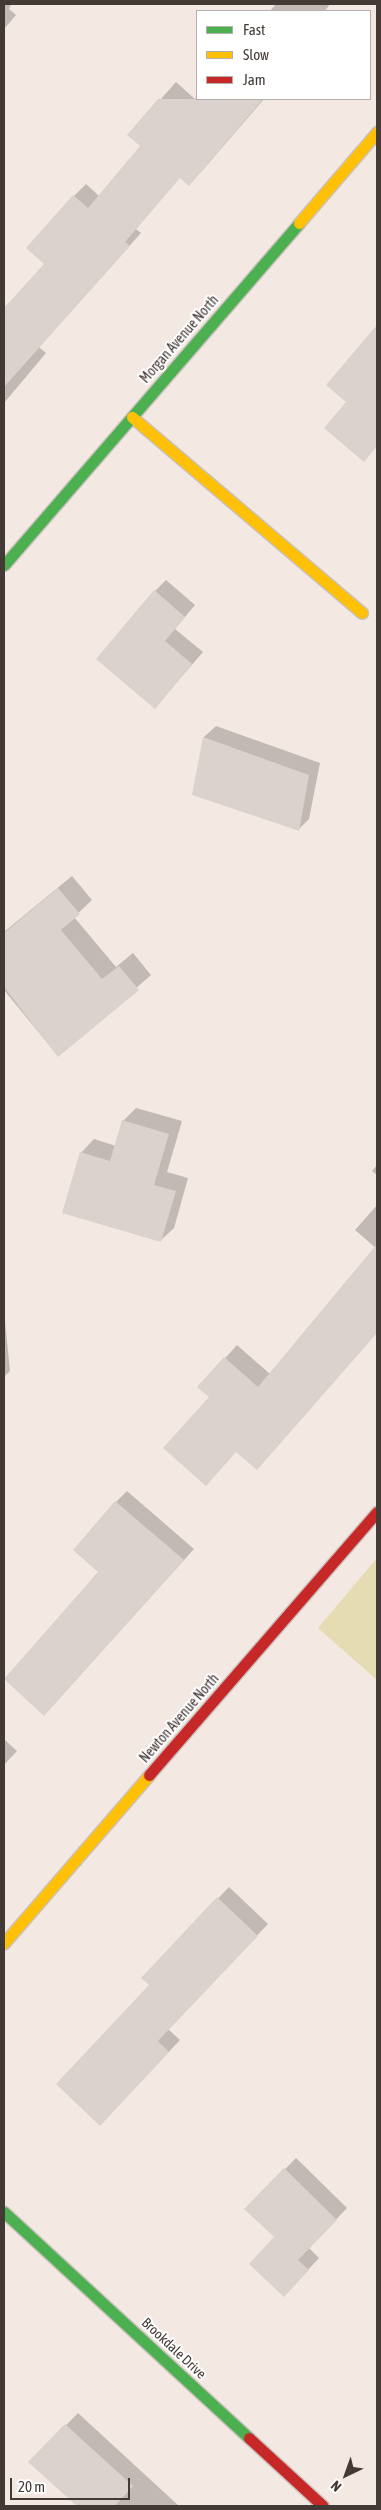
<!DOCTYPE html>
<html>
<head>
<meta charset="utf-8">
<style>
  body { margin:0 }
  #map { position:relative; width:381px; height:2510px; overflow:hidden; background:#f3e8e2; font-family:"Asap Condensed",sans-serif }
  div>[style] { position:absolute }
  .green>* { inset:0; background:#e5dcb4 }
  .shadow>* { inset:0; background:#0003 }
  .building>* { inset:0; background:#dbd1cd }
  .roads { filter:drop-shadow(1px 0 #c9c0bc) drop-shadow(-1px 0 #c9c0bc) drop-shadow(0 1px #c9c0bc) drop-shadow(0 -1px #c9c0bc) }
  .fast>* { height:11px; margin:-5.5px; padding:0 5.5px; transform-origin:5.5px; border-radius:5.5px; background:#4caf50 }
  .slow>* { height:11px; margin:-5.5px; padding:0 5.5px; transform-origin:5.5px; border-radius:5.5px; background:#ffc107 }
  .jam>* { height:11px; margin:-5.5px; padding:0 5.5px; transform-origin:5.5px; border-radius:5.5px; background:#c62828 }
  span { translate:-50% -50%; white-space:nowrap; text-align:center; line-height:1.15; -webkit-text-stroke:4px #fff; paint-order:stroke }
  .street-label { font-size:14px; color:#433a35 }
  .frame { position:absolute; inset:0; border:5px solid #433a35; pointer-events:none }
  .legend { position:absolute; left:196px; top:10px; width:175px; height:90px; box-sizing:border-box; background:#fff; border:1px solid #b4b0ae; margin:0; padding:6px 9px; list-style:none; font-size:15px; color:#433a35 }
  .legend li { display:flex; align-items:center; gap:10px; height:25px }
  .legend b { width:25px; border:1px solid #b4b0ae }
  .north { position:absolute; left:321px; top:2450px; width:50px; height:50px; -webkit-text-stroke:4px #fff; paint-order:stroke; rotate:222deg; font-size:14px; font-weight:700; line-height:20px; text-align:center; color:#433a35 }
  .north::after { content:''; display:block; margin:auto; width:18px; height:22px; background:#433a35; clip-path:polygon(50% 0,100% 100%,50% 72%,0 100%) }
  .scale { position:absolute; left:10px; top:2478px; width:120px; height:22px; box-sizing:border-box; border:2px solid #433a35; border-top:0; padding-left:6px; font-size:15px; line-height:18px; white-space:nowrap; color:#433a35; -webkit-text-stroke:4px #fff; paint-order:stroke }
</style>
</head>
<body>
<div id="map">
  <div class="green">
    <i style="clip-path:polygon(377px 1558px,377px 1680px,318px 1628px)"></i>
  </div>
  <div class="shadow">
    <i style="clip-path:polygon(4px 4px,11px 4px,9px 9px,16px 15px,4px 29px)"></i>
    <i style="clip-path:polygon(276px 4px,330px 4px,325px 11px,270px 11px)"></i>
    <i style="clip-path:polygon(176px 82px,195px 99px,197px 96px,197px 99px,264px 99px,201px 172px,180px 177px,136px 229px,141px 233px,39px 347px,46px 353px,4px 403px,4px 318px,46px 264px,74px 196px,86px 184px,99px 196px,142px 146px,129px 135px)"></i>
    <i style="clip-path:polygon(374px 333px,377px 335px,377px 446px,364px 460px,348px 402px)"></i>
    <i style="clip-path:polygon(166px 580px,195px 605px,175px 629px,203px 652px,165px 696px,155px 591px)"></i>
    <i style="clip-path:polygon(216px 726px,320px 763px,309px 819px,298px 830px,193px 794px,204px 737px)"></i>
    <i style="clip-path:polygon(72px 876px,92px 900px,74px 917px,116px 967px,133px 953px,151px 975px,58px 1056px,4px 990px,4px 932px)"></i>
    <i style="clip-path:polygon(136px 1108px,182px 1121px,167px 1172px,188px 1178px,174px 1228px,160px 1241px,81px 1153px,94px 1139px,116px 1146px,123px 1121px)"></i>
    <i style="clip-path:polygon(377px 1165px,377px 1175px,372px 1171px)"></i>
    <i style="clip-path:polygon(377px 1205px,377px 1249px,355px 1230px)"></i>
    <i style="clip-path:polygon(373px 1254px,377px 1258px,377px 1332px,257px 1469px,210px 1397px,199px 1387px,237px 1345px,270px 1374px)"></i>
    <i style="clip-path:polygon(4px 1311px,10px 1371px,4px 1377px)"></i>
    <i style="clip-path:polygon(127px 1491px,194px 1549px,55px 1703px,100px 1571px,116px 1502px)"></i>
    <i style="clip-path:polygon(4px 1739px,17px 1751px,4px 1765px)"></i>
    <i style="clip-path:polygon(229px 1887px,268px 1924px,168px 2029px,180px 2040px,111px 2113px,150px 1985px,142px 1978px)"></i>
    <i style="clip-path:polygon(296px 2158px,347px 2208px,309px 2248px,319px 2258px,295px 2284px,276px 2237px,246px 2209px)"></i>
    <i style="clip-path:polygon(78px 2413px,179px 2506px,79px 2506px,30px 2462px)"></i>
  </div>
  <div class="building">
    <i style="clip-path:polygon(158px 99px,263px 99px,189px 186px,180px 178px,125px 242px,130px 246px,4px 387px,4px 308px,44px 264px,26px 248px,73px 195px,88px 208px,140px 146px,127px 135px)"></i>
    <i style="clip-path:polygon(377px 325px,377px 446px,364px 462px,324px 428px,346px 402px,326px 385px)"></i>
    <i style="clip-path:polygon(154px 590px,185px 617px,165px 641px,192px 664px,155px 709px,96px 659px)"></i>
    <i style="clip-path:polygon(203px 737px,309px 775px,299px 831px,192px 795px)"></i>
    <i style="clip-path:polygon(58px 888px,80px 914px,61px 930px,102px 979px,119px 966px,139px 990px,58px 1057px,4px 987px,4px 933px)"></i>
    <i style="clip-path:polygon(122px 1120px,169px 1134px,154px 1185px,176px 1191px,161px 1242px,62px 1213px,80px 1152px,110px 1161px)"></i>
    <i style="clip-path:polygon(377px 1244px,377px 1333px,257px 1470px,236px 1452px,206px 1486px,163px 1448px,209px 1397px,197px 1387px,224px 1357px,258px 1387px)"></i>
    <i style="clip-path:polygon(115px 1501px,184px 1560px,44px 1716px,4px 1679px,98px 1572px,73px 1550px)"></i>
    <i style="clip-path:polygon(217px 1897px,258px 1936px,158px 2041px,169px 2052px,100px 2126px,56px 2084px,149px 1985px,141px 1978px)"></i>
    <i style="clip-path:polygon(284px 2168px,337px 2220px,298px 2260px,309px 2270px,284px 2297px,249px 2264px,274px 2237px,244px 2209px)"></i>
    <i style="clip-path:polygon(65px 2424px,133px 2486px,115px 2506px,77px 2506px,28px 2462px)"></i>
  </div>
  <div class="roads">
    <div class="fast">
      <i style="left:4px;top:565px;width:452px;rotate:-49.2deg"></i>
      <i style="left:4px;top:2212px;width:333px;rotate:42.7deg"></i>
    </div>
    <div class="slow">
      <i style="left:299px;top:223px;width:120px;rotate:-49.4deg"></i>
      <i style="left:132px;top:417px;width:302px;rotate:40.4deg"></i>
      <i style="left:4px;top:1943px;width:222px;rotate:-49.2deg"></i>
    </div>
    <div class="jam">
      <i style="left:149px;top:1775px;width:348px;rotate:-49.1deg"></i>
      <i style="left:249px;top:2438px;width:100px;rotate:42.6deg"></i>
    </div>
  </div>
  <div class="street-label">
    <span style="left:179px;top:339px;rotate:-49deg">Morgan Avenue North</span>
    <span style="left:179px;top:1718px;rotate:-49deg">Newton Avenue North</span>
    <span style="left:174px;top:2348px;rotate:43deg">Brookdale Drive</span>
  </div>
  <div class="frame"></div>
  <ul class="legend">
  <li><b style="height:6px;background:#4caf50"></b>Fast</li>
  <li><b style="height:6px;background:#ffc107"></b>Slow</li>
  <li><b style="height:6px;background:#c62828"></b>Jam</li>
  </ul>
  <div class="north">N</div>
  <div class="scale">20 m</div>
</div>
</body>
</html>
